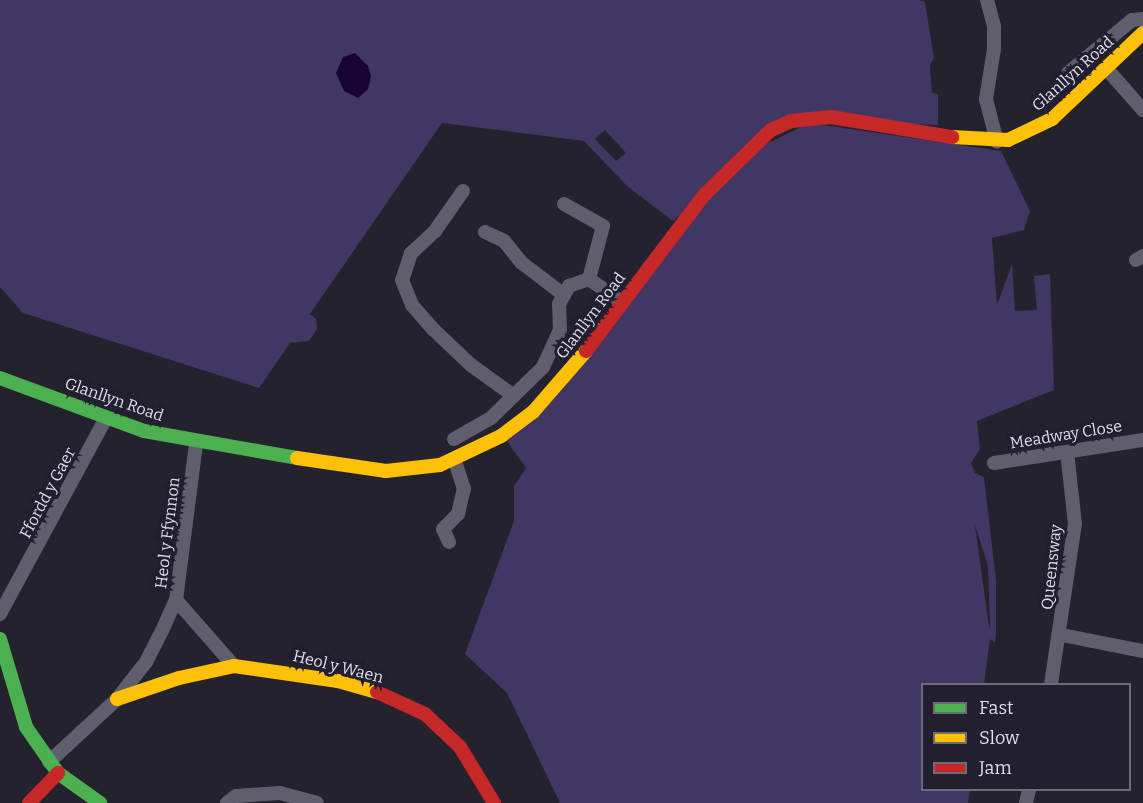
<!DOCTYPE html>
<html>
<head>
<meta charset="utf-8">
<style>
  body { margin:0 }
  #map { position:relative; width:1143px; height:803px; overflow:hidden; background:#24222c; font-family:Bitter,serif }
  div>[style] { position:absolute }
  .green>* { inset:0; background:#413664 }
  .water>* { inset:0; background:#160434 }
  .street>* { height:14px; margin:-7px; padding:0 7px; transform-origin:7px; border-radius:7px; background:#605e6d }
  .fast>* { height:14px; margin:-7px; padding:0 7px; transform-origin:7px; border-radius:7px; background:#4caf50 }
  .slow>* { height:14px; margin:-7px; padding:0 7px; transform-origin:7px; border-radius:7px; background:#ffc107 }
  .jam>* { height:14px; margin:-7px; padding:0 7px; transform-origin:7px; border-radius:7px; background:#c62828 }
  span { translate:-50% -50%; white-space:nowrap; text-align:center; line-height:1.15; -webkit-text-stroke:6px #221f2f; paint-order:stroke }
  .street-label { font-size:16px; color:#dfdee9 }
  .legend { position:absolute; left:921px; top:683px; width:210px; height:108px; box-sizing:border-box; background:#221f2f; border:2px solid #6e6b79; margin:0; padding:8px 10px; list-style:none; font-size:18px; color:#dfdee9 }
  .legend li { display:flex; align-items:center; gap:12px; height:30px }
  .legend b { width:30px; border:2px solid #6e6b79 }
</style>
</head>
<body>
<div id="map">
  <div class="green">
    <i style="clip-path:polygon(evenodd,0 0,919px 0,925px 2px,934px 58px,930px 65px,932px 93px,938px 94px,938px 125px,792px 119px,673px 221px,628px 187px,584px 141px,442px 123px,310px 314px,316px 319px,317px 329px,309px 341px,290px 343px,259px 388px,23px 313px,0 287px,0 0,605px 130px,626px 153px,616px 161px,595px 139px,605px 130px)"></i>
    <i style="clip-path:polygon(evenodd,805px 125px,823px 125px,1001px 151px,1030px 211px,1024px 230px,992px 238px,997px 305px,1012px 264px,1015px 311px,1037px 310px,1034px 276px,1050px 274px,1054px 390px,977px 421px,980px 449px,971px 463px,975px 473px,984px 477px,996px 580px,996px 634px,995px 643px,990px 639px,984px 684px,922px 684px,922px 790px,970px 790px,968px 803px,560px 803px,507px 693px,465px 654px,514px 521px,514px 486px,526px 468px,506px 440px,707px 199px,766px 144px,805px 125px,975px 525px,988px 566px,990px 628px,989px 627px,975px 525px)"></i>
  </div>
  <div class="water">
    <i style="clip-path:polygon(355px 53px,368px 66px,371px 76px,368px 89px,358px 98px,344px 91px,336px 73px,343px 57px)"></i>
  </div>
  <div class="street">
    <i style="left:987px;top:0;width:28px;rotate:75deg"></i>
    <i style="left:994px;top:27px;width:22px;rotate:90deg"></i>
    <i style="left:994px;top:49px;width:51px;rotate:99.1deg"></i>
    <i style="left:986px;top:99px;width:44px;rotate:75.7deg"></i>
    <i style="left:1106px;top:68px;width:56px;rotate:48.6deg"></i>
    <i style="left:1068px;top:73px;width:83px;rotate:-39.6deg"></i>
    <i style="left:1132px;top:20px;width:11px;rotate:-5deg"></i>
    <i style="left:463px;top:191px;width:49px;rotate:125deg"></i>
    <i style="left:435px;top:231px;width:33px;rotate:137deg"></i>
    <i style="left:411px;top:253px;width:28px;rotate:108deg"></i>
    <i style="left:402px;top:280px;width:27px;rotate:68deg"></i>
    <i style="left:412px;top:305px;width:33px;rotate:49deg"></i>
    <i style="left:434px;top:330px;width:51px;rotate:43.4deg"></i>
    <i style="left:471px;top:365px;width:53px;rotate:35.8deg"></i>
    <i style="left:564px;top:204px;width:45px;rotate:29.4deg"></i>
    <i style="left:603px;top:226px;width:55px;rotate:104.8deg"></i>
    <i style="left:485px;top:232px;width:21px;rotate:25deg"></i>
    <i style="left:504px;top:241px;width:28px;rotate:51deg"></i>
    <i style="left:522px;top:263px;width:53px;rotate:37.3deg"></i>
    <i style="left:1136px;top:260px;width:8px;rotate:-30deg"></i>
    <i style="left:454px;top:439px;width:43px;rotate:-29.6deg"></i>
    <i style="left:491px;top:418px;width:73px;rotate:-44.4deg"></i>
    <i style="left:543px;top:367px;width:41px;rotate:-65.3deg"></i>
    <i style="left:560px;top:330px;width:26px;rotate:-92deg"></i>
    <i style="left:559px;top:304px;width:21px;rotate:-61deg"></i>
    <i style="left:569px;top:286px;width:21px;rotate:-19deg"></i>
    <i style="left:589px;top:279px;width:40px;rotate:34.9deg"></i>
    <i style="left:994px;top:463px;width:151px;rotate:-8.8deg"></i>
    <i style="left:449px;top:542px;width:14px;rotate:-115deg"></i>
    <i style="left:443px;top:529px;width:21px;rotate:-45deg"></i>
    <i style="left:458px;top:514px;width:26px;rotate:-77deg"></i>
    <i style="left:464px;top:489px;width:29px;rotate:-108deg"></i>
    <i style="left:176px;top:600px;width:88px;rotate:48.7deg"></i>
    <i style="left:0;top:614px;width:223px;rotate:-61.6deg"></i>
    <i style="left:1062px;top:635px;width:83px;rotate:11.2deg"></i>
    <i style="left:1051px;top:684px;width:162px;rotate:-81.5deg"></i>
    <i style="left:1075px;top:524px;width:72px;rotate:-96.3deg"></i>
    <i style="left:49px;top:762px;width:93px;rotate:-42.8deg"></i>
    <i style="left:117px;top:699px;width:47px;rotate:-51.9deg"></i>
    <i style="left:146px;top:662px;width:35px;rotate:-63deg"></i>
    <i style="left:162px;top:631px;width:34px;rotate:-66deg"></i>
    <i style="left:176px;top:600px;width:158px;rotate:-82.7deg"></i>
    <i style="left:227px;top:803px;width:11px;rotate:-38deg"></i>
    <i style="left:236px;top:796px;width:44px;rotate:-3.9deg"></i>
    <i style="left:280px;top:793px;width:38px;rotate:15deg"></i>
    <i style="left:1026px;top:803px;width:13px;rotate:-77deg"></i>
  </div>
  <div class="fast">
    <i style="left:0;top:378px;width:153px;rotate:20.2deg"></i>
    <i style="left:144px;top:431px;width:155px;rotate:10deg"></i>
    <i style="left:0;top:639px;width:92px;rotate:73.5deg"></i>
    <i style="left:26px;top:727px;width:56px;rotate:55.2deg"></i>
    <i style="left:58px;top:773px;width:52px;rotate:35.5deg"></i>
  </div>
  <div class="slow">
    <i style="left:952px;top:137px;width:56px;rotate:3.1deg"></i>
    <i style="left:1008px;top:140px;width:49px;rotate:-25.5deg"></i>
    <i style="left:1052px;top:119px;width:125px;rotate:-43.4deg"></i>
    <i style="left:297px;top:458px;width:90px;rotate:8.3deg"></i>
    <i style="left:386px;top:471px;width:54px;rotate:-6.3deg"></i>
    <i style="left:440px;top:465px;width:68px;rotate:-25.4deg"></i>
    <i style="left:501px;top:436px;width:40px;rotate:-37deg"></i>
    <i style="left:533px;top:412px;width:81px;rotate:-49deg"></i>
    <i style="left:117px;top:699px;width:65px;rotate:-18.7deg"></i>
    <i style="left:179px;top:678px;width:56px;rotate:-12.3deg"></i>
    <i style="left:234px;top:666px;width:105px;rotate:8.2deg"></i>
    <i style="left:338px;top:681px;width:41px;rotate:15.8deg"></i>
  </div>
  <div class="jam">
    <i style="left:586px;top:351px;width:196px;rotate:-52.9deg"></i>
    <i style="left:704px;top:195px;width:93px;rotate:-44.1deg"></i>
    <i style="left:771px;top:130px;width:22px;rotate:-24deg"></i>
    <i style="left:791px;top:121px;width:40px;rotate:-5.7deg"></i>
    <i style="left:831px;top:117px;width:123px;rotate:9.4deg"></i>
    <i style="left:377px;top:692px;width:53px;rotate:24.6deg"></i>
    <i style="left:425px;top:714px;width:48px;rotate:43.3deg"></i>
    <i style="left:460px;top:747px;width:66px;rotate:58.7deg"></i>
    <i style="left:29px;top:803px;width:42px;rotate:-46deg"></i>
  </div>
  <div class="street-label">
    <span style="left:1073px;top:74px;rotate:-42deg">Glanllyn Road</span>
    <span style="left:591px;top:316px;rotate:-53deg">Glanllyn Road</span>
    <span style="left:114px;top:400px;rotate:19deg">Glanllyn Road</span>
    <span style="left:1066px;top:435px;rotate:-9deg">Meadway Close</span>
    <span style="left:48px;top:493px;rotate:-62deg">Ffordd y Gaer</span>
    <span style="left:168px;top:533px;rotate:-83deg">Heol y Ffynnon</span>
    <span style="left:1052px;top:567px;rotate:-84deg">Queensway</span>
    <span style="left:338px;top:667px;rotate:14deg">Heol y Waen</span>
  </div>
  <ul class="legend">
  <li><b style="height:8px;background:#4caf50"></b>Fast</li>
  <li><b style="height:8px;background:#ffc107"></b>Slow</li>
  <li><b style="height:8px;background:#c62828"></b>Jam</li>
  </ul>
</div>
</body>
</html>
